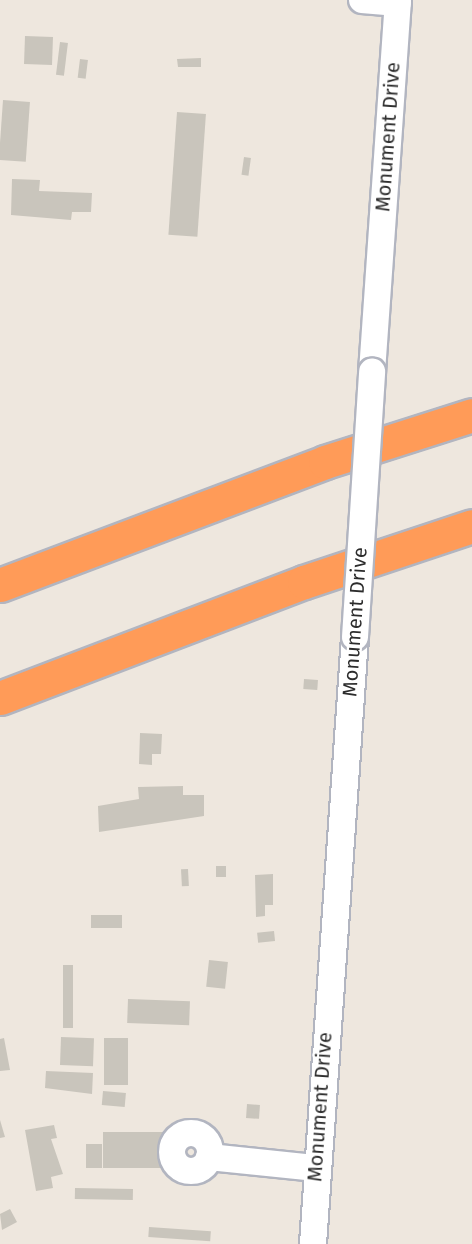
<!DOCTYPE html>
<html>
<head>
<meta charset="utf-8">
<style>
  body { margin:0 }
  #map { position:relative; width:472px; height:1244px; overflow:hidden; background:#eee7de; font-family:"Fira Sans",sans-serif }
  div>[style] { position:absolute }
  .building>* { inset:0; background:#c9c5bc; transform-origin:0 0 }
  .roads { filter:drop-shadow(2px 0 #b2b5c0) drop-shadow(-2px 0 #b2b5c0) drop-shadow(0 2px #b2b5c0) drop-shadow(0 -2px #b2b5c0) }
  .minor>* { height:26px; margin:-13px; padding:0 13px; transform-origin:13px; border-radius:13px; background:#fff }
  .minor>.ring { margin:-13px; padding:0; box-sizing:content-box; background:none; border:26px solid #fff; border-radius:50% }
  .highway>* { height:33px; margin:-16.5px; padding:0 16.5px; transform-origin:16.5px; border-radius:16.5px; background:#ff9b58 }
  .bridges { filter:drop-shadow(2px 0 #b2b5c0) drop-shadow(-2px 0 #b2b5c0) drop-shadow(0 2px #b2b5c0) drop-shadow(0 -2px #b2b5c0) }
  .minor-bridge>* { height:26px; margin:-13px; padding:0 13px; transform-origin:13px; border-radius:13px; background:#fff }
  span { translate:-50% -50%; white-space:nowrap; text-align:center; line-height:1.15; -webkit-text-stroke:4.5px #fff; paint-order:stroke }
  .street-label { font-size:20px; color:#2c2c2c }
</style>
</head>
<body>
<div id="map">
  <div class="building">
    <i style="left:25px;top:36px;width:28px;height:28px;rotate:2deg"></i>
    <i style="left:60px;top:42px;width:8px;height:33px;rotate:7deg"></i>
    <i style="clip-path:polygon(201px 58px,201px 67px,178px 67px,177px 59px)"></i>
    <i style="left:80px;top:59px;width:8px;height:19px;rotate:7deg"></i>
    <i style="left:3px;top:100px;width:27px;height:60px;rotate:4deg"></i>
    <i style="left:177px;top:112px;width:29px;height:123px;rotate:4deg"></i>
    <i style="left:244px;top:157px;width:7px;height:18px;rotate:8deg"></i>
    <i style="clip-path:polygon(12px 179px,40px 180px,39px 191px,92px 193px,91px 212px,72px 212px,71px 220px,11px 215px)"></i>
    <i style="left:304px;top:679px;width:14px;height:10px;rotate:4deg"></i>
    <i style="clip-path:polygon(140px 733px,162px 734px,161px 754px,152px 754px,152px 765px,139px 764px)"></i>
    <i style="clip-path:polygon(183px 786px,183px 795px,204px 795px,204px 816px,99px 832px,98px 806px,139px 799px,138px 787px)"></i>
    <i style="left:226px;top:866px;width:11px;height:10px;rotate:90deg"></i>
    <i style="left:188px;top:869px;width:17px;height:7px;rotate:87deg"></i>
    <i style="clip-path:polygon(273px 874px,273px 905px,265px 905px,265px 916px,256px 917px,255px 875px)"></i>
    <i style="left:91px;top:915px;width:31px;height:13px"></i>
    <i style="left:274px;top:931px;width:10px;height:17px;rotate:84deg"></i>
    <i style="left:209px;top:960px;width:19px;height:27px;rotate:6deg"></i>
    <i style="left:63px;top:965px;width:10px;height:63px"></i>
    <i style="left:128px;top:999px;width:62px;height:24px;rotate:2deg"></i>
    <i style="left:61px;top:1037px;width:33px;height:28px;rotate:2deg"></i>
    <i style="clip-path:polygon(4px 1038px,10px 1070px,0 1071px,0 1039px)"></i>
    <i style="left:104px;top:1038px;width:24px;height:47px"></i>
    <i style="clip-path:polygon(46px 1071px,93px 1073px,92px 1094px,45px 1088px)"></i>
    <i style="left:103px;top:1091px;width:23px;height:14px;rotate:5deg"></i>
    <i style="left:247px;top:1104px;width:13px;height:14px;rotate:4deg"></i>
    <i style="clip-path:polygon(0 1120px,5px 1137px,0 1138px)"></i>
    <i style="clip-path:polygon(54px 1125px,57px 1138px,51px 1139px,63px 1174px,51px 1177px,53px 1188px,36px 1191px,25px 1130px)"></i>
    <i style="left:168px;top:1132px;width:36px;height:65px;rotate:90deg"></i>
    <i style="left:86px;top:1144px;width:16px;height:24px"></i>
    <i style="left:75px;top:1188px;width:58px;height:11px;rotate:1deg"></i>
    <i style="clip-path:polygon(10px 1209px,17px 1222px,2px 1230px,0 1214px)"></i>
    <i style="left:149px;top:1227px;width:62px;height:10px;rotate:4deg"></i>
  </div>
  <div class="roads">
    <div class="minor">
      <i style="left:362px;top:0;width:36px;rotate:5deg"></i>
      <i style="left:372px;top:372px;width:373px;rotate:-86deg"></i>
      <i class="ring" style="left:172px;top:1133px;width:12px;height:12px"></i>
      <i style="left:209px;top:1157px;width:108px;rotate:5.9deg"></i>
      <i style="left:313px;top:1244px;width:608px;rotate:-86.04deg"></i>
    </div>
    <div class="highway">
      <i style="left:0;top:585px;width:347px;rotate:-20.7deg"></i>
      <i style="left:325px;top:462px;width:154px;rotate:-17.7deg"></i>
      <i style="left:0;top:698px;width:325px;rotate:-20.9deg"></i>
      <i style="left:304px;top:582px;width:177px;rotate:-18.4deg"></i>
    </div>
  </div>
  <div class="bridges">
    <div class="minor-bridge">
      <i style="left:355px;top:637px;width:266px;rotate:-86.3deg"></i>
    </div>
  </div>
  <div class="street-label">
    <span style="left:388px;top:137px;rotate:-86deg">Monument Drive</span>
    <span style="left:355px;top:622px;rotate:-86deg">Monument Drive</span>
    <span style="left:320px;top:1107px;rotate:-86deg">Monument Drive</span>
  </div>
</div>
</body>
</html>
